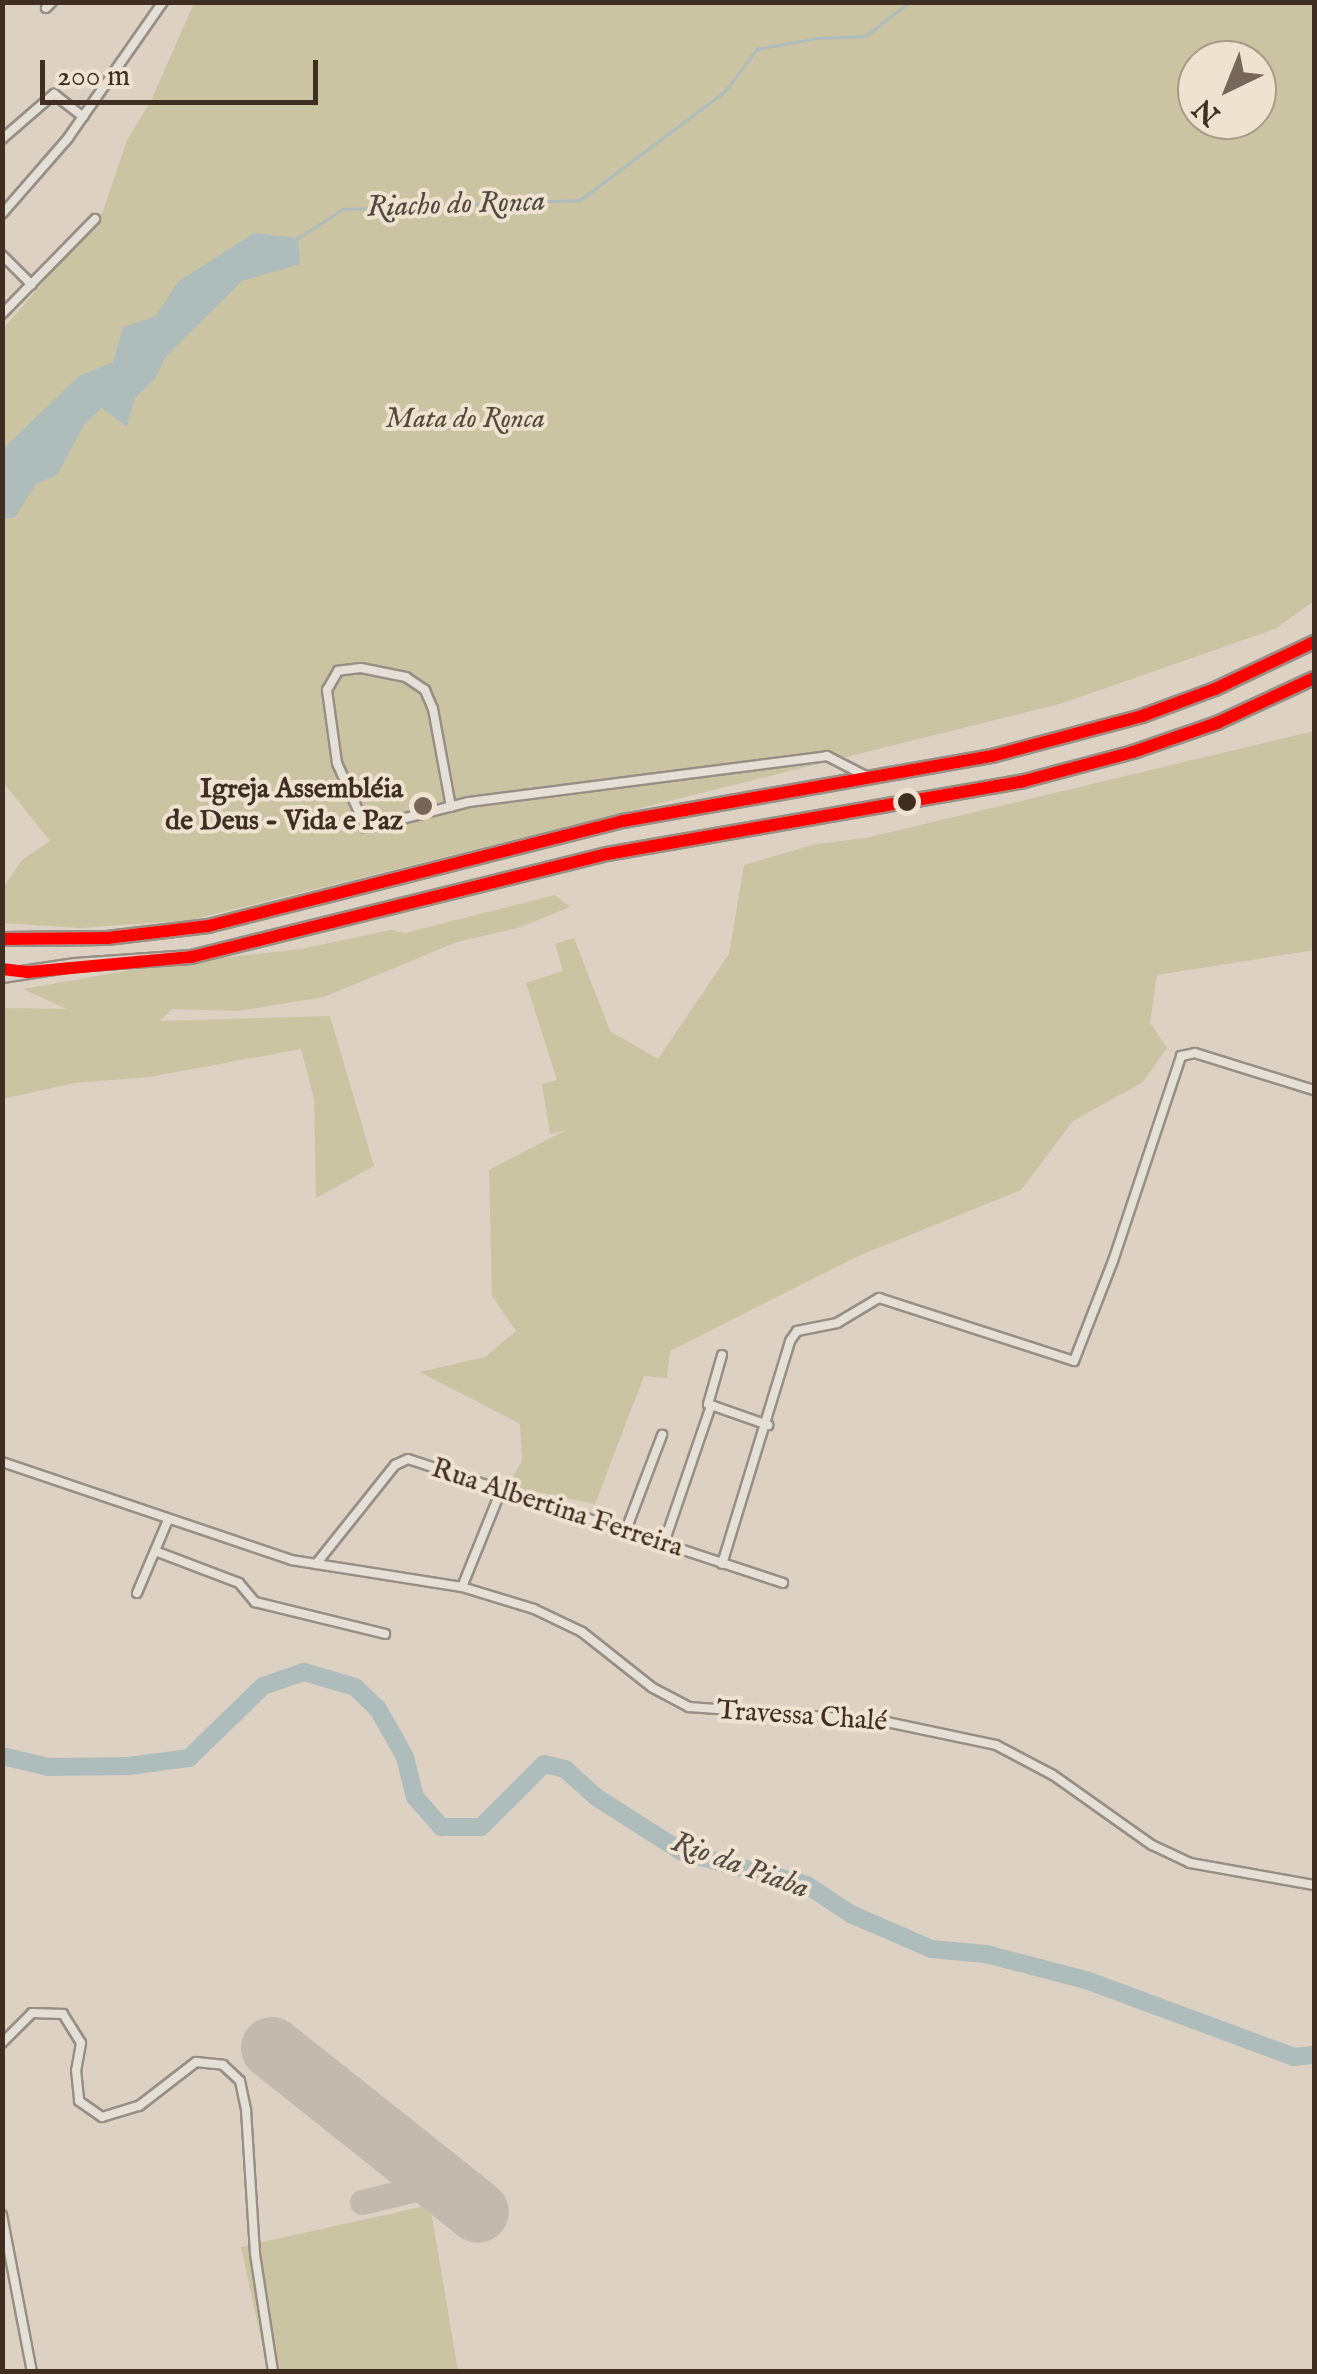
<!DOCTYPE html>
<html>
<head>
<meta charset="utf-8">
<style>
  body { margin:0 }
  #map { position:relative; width:1317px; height:2374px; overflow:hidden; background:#dcd1c2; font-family:"IM FELL English",serif }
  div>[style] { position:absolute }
  .green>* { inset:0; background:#cac4a3 }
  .water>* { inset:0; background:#aebdbc }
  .stream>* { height:2.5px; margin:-1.25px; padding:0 1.25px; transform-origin:1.25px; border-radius:1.25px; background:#aebdbc }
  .river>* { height:18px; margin:-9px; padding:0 9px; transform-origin:9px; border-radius:9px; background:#aebdbc }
  .taxiway>* { height:25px; margin:-12.5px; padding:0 12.5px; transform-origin:12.5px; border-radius:12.5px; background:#c2baaf }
  .runway>* { height:62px; margin:-31px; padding:0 31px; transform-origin:31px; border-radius:31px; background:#c2baaf }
  .roads { filter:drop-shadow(2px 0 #978e85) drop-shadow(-2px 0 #978e85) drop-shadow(0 2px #978e85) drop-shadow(0 -2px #978e85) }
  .minor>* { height:8px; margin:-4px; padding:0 4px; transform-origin:4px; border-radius:4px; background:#e4dfd7 }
  .trunk>* { height:12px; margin:-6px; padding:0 6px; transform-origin:6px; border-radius:6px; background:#d8cec2 }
  .bus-1>* { height:12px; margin:-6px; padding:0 6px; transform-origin:6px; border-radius:6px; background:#f00 }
  .dots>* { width:28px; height:28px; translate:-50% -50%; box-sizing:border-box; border:5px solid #efe2d1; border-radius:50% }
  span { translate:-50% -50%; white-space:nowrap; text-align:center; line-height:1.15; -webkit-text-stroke:8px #efe2d1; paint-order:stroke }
  .park-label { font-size:28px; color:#594a38; font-style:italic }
  .poi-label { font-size:28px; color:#402e23; font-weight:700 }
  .right { translate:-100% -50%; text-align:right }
  .street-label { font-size:28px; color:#402e23 }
  .water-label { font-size:30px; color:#524941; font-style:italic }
  .frame { position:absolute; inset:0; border:5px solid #402e23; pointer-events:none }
  .north { position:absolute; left:1177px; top:40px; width:100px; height:100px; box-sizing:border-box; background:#efe2d1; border:2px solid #a99a8b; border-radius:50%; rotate:223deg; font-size:28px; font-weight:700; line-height:40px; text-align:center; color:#402e23 }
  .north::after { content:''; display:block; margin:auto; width:35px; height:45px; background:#77675b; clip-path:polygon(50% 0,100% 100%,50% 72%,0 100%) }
  .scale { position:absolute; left:40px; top:60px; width:278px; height:45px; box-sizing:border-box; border:5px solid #402e23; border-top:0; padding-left:12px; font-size:30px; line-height:35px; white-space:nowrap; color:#402e23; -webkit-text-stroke:8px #efe2d1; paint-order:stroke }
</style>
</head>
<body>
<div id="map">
  <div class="green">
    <i style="clip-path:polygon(evenodd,194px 3px,1314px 3px,1314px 601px,1275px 629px,1063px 703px,191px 920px,80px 928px,3px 923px,3px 888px,22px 860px,50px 841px,3px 782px,3px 329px,102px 214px,127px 140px,151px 101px,194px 3px,1197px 60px,1257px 60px,1257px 120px,1197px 120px,1197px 60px)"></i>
    <i style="clip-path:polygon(1314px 731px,1314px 950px,1157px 975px,1150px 1023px,1167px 1048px,1143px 1082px,1073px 1121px,1021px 1190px,858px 1256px,670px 1351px,667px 1378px,644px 1376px,595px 1504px,507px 1486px,522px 1461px,520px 1424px,420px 1372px,485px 1357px,516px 1331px,492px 1296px,489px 1170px,566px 1130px,550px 1134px,542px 1084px,557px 1080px,526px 983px,563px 971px,555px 944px,574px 938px,610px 1031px,658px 1059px,729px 954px,744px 865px,816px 844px,866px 838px)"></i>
    <i style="clip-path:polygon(555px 895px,570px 907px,518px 928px,457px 942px,324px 997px,238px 1011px,172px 1009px,160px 1021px,330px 1016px,374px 1166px,316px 1198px,314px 1098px,301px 1049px,149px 1077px,74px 1083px,3px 1099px,3px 1008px,67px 1009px,23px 989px,166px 964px,301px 949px,391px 930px,405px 933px)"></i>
    <i style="clip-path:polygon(430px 2205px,458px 2371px,268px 2371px,241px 2247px)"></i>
  </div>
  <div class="water">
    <i style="clip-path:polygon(254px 233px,298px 238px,300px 264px,242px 281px,166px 356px,156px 378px,135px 398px,127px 427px,102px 408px,84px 425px,57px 475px,36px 484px,14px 518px,3px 518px,3px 449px,79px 376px,113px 362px,123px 327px,156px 316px,178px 282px)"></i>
  </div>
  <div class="stream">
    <i style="left:295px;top:240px;width:57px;rotate:-32.9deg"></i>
    <i style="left:343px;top:209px;width:237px;rotate:-2.2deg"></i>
    <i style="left:580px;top:200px;width:181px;rotate:-36.9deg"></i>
    <i style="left:725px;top:91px;width:53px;rotate:-52.7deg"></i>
    <i style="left:757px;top:49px;width:61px;rotate:-10.4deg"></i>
    <i style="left:817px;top:38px;width:48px;rotate:-2.4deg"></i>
    <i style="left:865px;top:36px;width:56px;rotate:-37.1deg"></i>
  </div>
  <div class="river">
    <i style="left:2px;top:1756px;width:48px;rotate:13.2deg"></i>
    <i style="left:49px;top:1767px;width:80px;rotate:-0.7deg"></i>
    <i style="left:129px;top:1766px;width:61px;rotate:-7.6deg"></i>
    <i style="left:189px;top:1758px;width:103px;rotate:-44.2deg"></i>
    <i style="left:263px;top:1686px;width:43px;rotate:-18.9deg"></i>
    <i style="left:304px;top:1672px;width:53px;rotate:16.4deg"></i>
    <i style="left:355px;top:1687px;width:32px;rotate:44deg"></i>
    <i style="left:378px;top:1709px;width:55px;rotate:60.6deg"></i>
    <i style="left:405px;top:1757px;width:41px;rotate:76deg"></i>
    <i style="left:415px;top:1797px;width:40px;rotate:49deg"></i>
    <i style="left:441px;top:1827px;width:40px"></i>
    <i style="left:481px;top:1827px;width:89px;rotate:-45deg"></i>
    <i style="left:544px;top:1764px;width:22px;rotate:13deg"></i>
    <i style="left:565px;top:1769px;width:42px;rotate:42.1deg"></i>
    <i style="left:596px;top:1797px;width:102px;rotate:32.6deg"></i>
    <i style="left:682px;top:1852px;width:129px;rotate:14.8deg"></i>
    <i style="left:807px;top:1885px;width:53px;rotate:33.4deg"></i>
    <i style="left:851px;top:1914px;width:87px;rotate:23.6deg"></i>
    <i style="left:931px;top:1949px;width:55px;rotate:5.2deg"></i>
    <i style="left:986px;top:1954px;width:103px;rotate:14.6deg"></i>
    <i style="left:1086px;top:1980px;width:222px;rotate:20.3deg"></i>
    <i style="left:1294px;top:2057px;width:20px;rotate:-6deg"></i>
  </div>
  <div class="taxiway">
    <i style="left:362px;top:2202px;width:68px;rotate:-13.6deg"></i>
    <i style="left:428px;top:2186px;width:11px;rotate:-49deg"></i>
  </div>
  <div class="runway">
    <i style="left:272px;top:2048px;width:263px;rotate:38.5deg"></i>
  </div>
  <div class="roads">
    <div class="minor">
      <i style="left:46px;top:8px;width:8px;rotate:-45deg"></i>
      <i style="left:2px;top:139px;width:69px;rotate:-40.9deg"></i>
      <i style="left:54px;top:94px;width:37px;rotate:38deg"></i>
      <i style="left:2px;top:214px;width:101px;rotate:-49deg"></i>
      <i style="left:68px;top:138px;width:166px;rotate:-55.1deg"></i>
      <i style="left:2px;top:255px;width:42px;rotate:45deg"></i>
      <i style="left:2px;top:314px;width:133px;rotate:-45.6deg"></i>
      <i style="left:451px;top:807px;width:100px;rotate:-100.4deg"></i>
      <i style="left:433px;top:709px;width:21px;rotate:-113deg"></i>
      <i style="left:425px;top:690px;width:23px;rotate:-146deg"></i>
      <i style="left:406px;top:677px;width:46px;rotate:-168.7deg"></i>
      <i style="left:361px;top:668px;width:23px;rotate:173deg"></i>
      <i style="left:338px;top:671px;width:22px;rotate:120deg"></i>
      <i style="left:327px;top:690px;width:74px;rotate:82.2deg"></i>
      <i style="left:337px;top:763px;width:71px;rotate:66deg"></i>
      <i style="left:366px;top:828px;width:106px;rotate:-14.2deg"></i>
      <i style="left:469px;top:802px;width:361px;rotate:-7.3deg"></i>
      <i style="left:827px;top:756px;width:46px;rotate:27.1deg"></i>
      <i style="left:722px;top:1355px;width:51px;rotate:105.9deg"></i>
      <i style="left:708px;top:1404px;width:64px;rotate:19.3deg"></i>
      <i style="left:2px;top:1462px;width:305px;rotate:18.7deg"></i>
      <i style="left:291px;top:1560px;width:173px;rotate:9deg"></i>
      <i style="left:462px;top:1587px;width:75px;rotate:17deg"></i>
      <i style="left:534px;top:1609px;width:53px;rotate:25.6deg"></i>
      <i style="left:582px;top:1632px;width:90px;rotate:38.3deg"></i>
      <i style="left:653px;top:1688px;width:41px;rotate:27.8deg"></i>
      <i style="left:689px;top:1707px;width:194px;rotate:4.1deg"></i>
      <i style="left:882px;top:1721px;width:116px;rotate:11.9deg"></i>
      <i style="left:996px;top:1745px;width:64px;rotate:27.8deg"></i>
      <i style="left:1053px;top:1775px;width:121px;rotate:35.3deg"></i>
      <i style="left:1152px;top:1845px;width:42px;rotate:25.3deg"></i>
      <i style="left:1190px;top:1863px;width:126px;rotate:10.1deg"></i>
      <i style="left:626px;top:1530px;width:102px;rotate:-69.2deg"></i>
      <i style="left:664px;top:1543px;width:145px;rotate:-71.1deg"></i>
      <i style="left:155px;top:1551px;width:90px;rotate:20.9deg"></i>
      <i style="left:239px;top:1583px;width:25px;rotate:50deg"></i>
      <i style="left:255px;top:1602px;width:134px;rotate:13.8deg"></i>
      <i style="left:316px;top:1564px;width:127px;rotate:-51.4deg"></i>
      <i style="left:395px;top:1465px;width:14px;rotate:-25deg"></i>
      <i style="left:408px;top:1459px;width:395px;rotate:18.3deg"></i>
      <i style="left:722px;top:1564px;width:233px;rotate:-73deg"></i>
      <i style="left:790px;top:1341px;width:12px;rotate:-55deg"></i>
      <i style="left:797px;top:1331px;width:41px;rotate:-11.3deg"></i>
      <i style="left:837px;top:1323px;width:49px;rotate:-30.8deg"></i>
      <i style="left:879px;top:1298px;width:205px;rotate:17.9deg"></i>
      <i style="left:1074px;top:1361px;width:107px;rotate:-68.7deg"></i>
      <i style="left:1113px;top:1261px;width:216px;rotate:-71.6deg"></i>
      <i style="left:1181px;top:1056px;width:14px;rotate:-12deg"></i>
      <i style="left:1195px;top:1053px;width:125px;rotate:17.3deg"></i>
      <i style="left:462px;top:1587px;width:101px;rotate:-68deg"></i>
      <i style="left:137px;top:1593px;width:79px;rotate:-67deg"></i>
      <i style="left:2px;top:2043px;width:42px;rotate:-45deg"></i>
      <i style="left:32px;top:2013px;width:31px;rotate:2deg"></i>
      <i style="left:63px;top:2014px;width:34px;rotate:58deg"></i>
      <i style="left:81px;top:2043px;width:27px;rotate:100deg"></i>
      <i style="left:76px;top:2070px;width:31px;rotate:84deg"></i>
      <i style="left:79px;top:2101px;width:28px;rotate:35deg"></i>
      <i style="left:102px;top:2117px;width:39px;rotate:-17deg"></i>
      <i style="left:139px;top:2106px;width:72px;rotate:-37.7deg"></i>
      <i style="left:196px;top:2062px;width:27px;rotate:6deg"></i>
      <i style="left:223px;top:2065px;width:23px;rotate:43deg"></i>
      <i style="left:240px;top:2081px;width:30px;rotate:78deg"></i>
      <i style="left:246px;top:2110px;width:144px;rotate:86.4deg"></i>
      <i style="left:255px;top:2254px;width:119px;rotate:81.3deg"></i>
      <i style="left:2px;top:2215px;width:160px;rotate:79.2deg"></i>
    </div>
    <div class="trunk">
      <i style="left:2px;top:939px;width:105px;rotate:-0.5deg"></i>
      <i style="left:107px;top:938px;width:102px;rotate:-6.8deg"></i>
      <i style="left:208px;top:926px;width:428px;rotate:-14.2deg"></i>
      <i style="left:623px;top:821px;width:375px;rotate:-10deg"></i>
      <i style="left:992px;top:756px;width:155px;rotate:-14.9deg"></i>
      <i style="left:1142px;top:716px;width:78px;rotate:-20.3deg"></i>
      <i style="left:1215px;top:689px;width:110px;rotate:-25.4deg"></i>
      <i style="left:2px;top:976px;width:74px;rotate:-8.6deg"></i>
      <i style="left:75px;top:965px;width:116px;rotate:-3.9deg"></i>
      <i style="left:191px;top:957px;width:429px;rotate:-13.9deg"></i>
      <i style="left:607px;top:854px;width:423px;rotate:-9.9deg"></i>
      <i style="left:1024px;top:781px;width:113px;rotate:-14.9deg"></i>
      <i style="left:1133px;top:752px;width:89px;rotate:-19deg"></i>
      <i style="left:1217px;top:723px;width:107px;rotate:-24.9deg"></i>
    </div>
  </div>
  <div class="bus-1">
    <i style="left:2px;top:939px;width:105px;rotate:-0.5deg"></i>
    <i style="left:107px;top:938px;width:102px;rotate:-6.8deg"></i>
    <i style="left:208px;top:926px;width:428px;rotate:-14.2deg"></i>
    <i style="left:623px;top:821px;width:375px;rotate:-10deg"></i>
    <i style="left:992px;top:756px;width:155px;rotate:-14.9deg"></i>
    <i style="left:1142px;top:716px;width:78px;rotate:-20.3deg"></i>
    <i style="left:1215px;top:689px;width:110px;rotate:-25.4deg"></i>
    <i style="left:2px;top:969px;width:26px;rotate:7deg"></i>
    <i style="left:28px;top:972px;width:164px;rotate:-5.3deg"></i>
    <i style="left:191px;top:957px;width:429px;rotate:-13.9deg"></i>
    <i style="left:607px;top:854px;width:423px;rotate:-9.9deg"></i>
    <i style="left:1024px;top:781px;width:113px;rotate:-14.9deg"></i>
    <i style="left:1133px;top:752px;width:89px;rotate:-19deg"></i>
    <i style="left:1217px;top:723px;width:107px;rotate:-24.9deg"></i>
  </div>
  <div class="dots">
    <i style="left:907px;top:802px;background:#402e23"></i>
    <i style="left:423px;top:806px;background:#77675b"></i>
  </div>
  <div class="park-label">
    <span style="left:465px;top:420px">Mata do Ronca</span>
  </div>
  <div class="poi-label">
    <span class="right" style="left:403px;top:806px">Igreja Assembléia<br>de Deus - Vida e Paz</span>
  </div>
  <div class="street-label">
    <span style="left:557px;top:1509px;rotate:18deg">Rua Albertina Ferreira</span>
    <span style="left:802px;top:1717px;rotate:4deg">Travessa Chalé</span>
  </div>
  <div class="water-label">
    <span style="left:456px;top:205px;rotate:-2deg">Riacho do Ronca</span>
    <span style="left:740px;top:1866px;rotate:20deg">Rio da Piaba</span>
  </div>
  <div class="frame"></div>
  <div class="north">N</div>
  <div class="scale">200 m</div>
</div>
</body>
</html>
